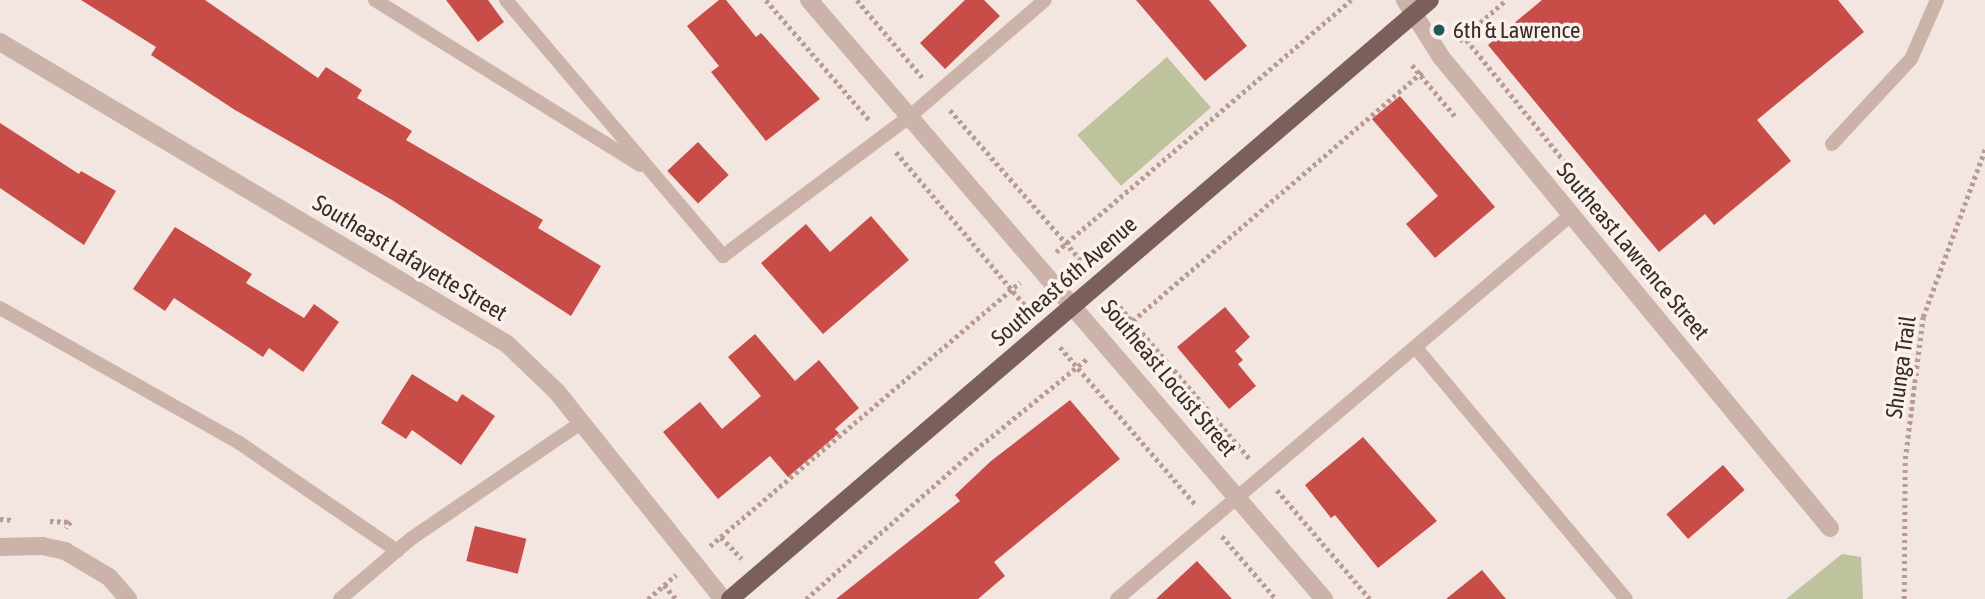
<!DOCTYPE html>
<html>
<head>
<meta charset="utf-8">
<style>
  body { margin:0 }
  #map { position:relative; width:1985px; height:599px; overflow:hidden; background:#f3e5df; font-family:"Asap Condensed",sans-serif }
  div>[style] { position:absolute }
  .green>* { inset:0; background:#bec39e; transform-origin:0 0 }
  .building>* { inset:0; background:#c84d48; transform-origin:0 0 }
  .path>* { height:4.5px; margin-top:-2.25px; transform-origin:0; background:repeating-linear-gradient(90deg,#b89c94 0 3.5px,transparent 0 7px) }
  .lane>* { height:14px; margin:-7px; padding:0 7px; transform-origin:7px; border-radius:7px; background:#ccb3aa }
  .street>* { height:18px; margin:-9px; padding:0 9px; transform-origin:9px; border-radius:9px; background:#ccb3aa }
  .primary>* { height:18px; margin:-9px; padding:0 9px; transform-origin:9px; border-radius:9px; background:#7b5f5b }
  .dots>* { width:19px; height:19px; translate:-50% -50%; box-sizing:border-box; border:4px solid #faf1ec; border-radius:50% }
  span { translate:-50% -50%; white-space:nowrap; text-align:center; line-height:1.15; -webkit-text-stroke:7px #faf1ec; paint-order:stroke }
  .poi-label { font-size:23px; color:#392b2a }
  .left { translate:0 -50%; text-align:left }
  .street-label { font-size:23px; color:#392b2a }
</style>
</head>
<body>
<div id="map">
  <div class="green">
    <i style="left:1167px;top:57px;width:67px;height:119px;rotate:49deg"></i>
    <i style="clip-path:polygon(1842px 554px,1861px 557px,1863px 599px,1786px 599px)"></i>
  </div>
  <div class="building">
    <i style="clip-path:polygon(81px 0,205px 0,318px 78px,326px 67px,362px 90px,357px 98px,412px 131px,406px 140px,543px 220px,538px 228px,601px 266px,571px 316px,392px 200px,235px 110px,151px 55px,156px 47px)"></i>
    <i style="clip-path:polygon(446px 0,488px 0,504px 22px,478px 42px)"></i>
    <i style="clip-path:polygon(719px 0,726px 0,756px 37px,761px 33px,820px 99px,766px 141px,711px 72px,719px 66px,687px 26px)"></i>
    <i style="clip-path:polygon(965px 0,984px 0,1000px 16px,945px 69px,920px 43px)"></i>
    <i style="clip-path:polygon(1136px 0,1209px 0,1247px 46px,1205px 81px)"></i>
    <i style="clip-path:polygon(1542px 0,1838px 0,1864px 32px,1757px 120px,1791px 161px,1714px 225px,1705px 214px,1659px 252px,1488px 45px)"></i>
    <i style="clip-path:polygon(1400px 96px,1495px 207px,1435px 258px,1406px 224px,1438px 196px,1372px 119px)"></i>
    <i style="clip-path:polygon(0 123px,79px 174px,81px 171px,116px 191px,84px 245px,0 188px)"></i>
    <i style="left:698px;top:142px;width:45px;height:42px;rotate:47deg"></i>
    <i style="clip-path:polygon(871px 216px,909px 260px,823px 334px,761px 263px,806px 224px,830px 252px)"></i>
    <i style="clip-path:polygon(175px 227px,252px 274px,246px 283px,304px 318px,314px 304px,339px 322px,303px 372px,269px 348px,263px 357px,174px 298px,165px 311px,133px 289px)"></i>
    <i style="clip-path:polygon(1225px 307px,1250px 337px,1235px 351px,1243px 360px,1238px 364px,1256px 386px,1229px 409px,1177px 347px)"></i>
    <i style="clip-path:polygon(755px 334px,795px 381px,819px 360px,859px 408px,835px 429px,839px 433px,788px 477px,770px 456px,718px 499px,663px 432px,700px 402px,722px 429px,761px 396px,728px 357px)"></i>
    <i style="clip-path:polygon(412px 374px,457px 402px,462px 394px,495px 416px,461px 465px,412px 430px,406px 439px,381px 423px)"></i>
    <i style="clip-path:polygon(1070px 400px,1120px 459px,994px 562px,1005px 576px,978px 599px,836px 599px,960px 501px,955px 495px,991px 461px)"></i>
    <i style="clip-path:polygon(1363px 437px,1437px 521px,1378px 568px,1335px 515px,1331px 518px,1305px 485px)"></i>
    <i style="left:1723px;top:465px;width:33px;height:75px;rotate:49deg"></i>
    <i style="left:475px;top:526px;width:53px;height:36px;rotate:14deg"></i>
    <i style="clip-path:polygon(1197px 561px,1232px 599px,1156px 599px)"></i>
    <i style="clip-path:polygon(1482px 570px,1506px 599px,1446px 599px)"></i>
  </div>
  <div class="path">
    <i style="left:766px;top:0;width:160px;rotate:49.3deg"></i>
    <i style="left:857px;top:0;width:101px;rotate:49.8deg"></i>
    <i style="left:1458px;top:29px;width:262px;rotate:51.2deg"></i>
    <i style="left:1459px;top:41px;width:62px;rotate:-41.1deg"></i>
    <i style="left:1412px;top:65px;width:67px;rotate:49.9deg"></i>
    <i style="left:950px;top:110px;width:206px;rotate:48.9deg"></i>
    <i style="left:896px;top:152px;width:208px;rotate:49.9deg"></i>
    <i style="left:1056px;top:252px;width:388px;rotate:-40.5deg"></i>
    <i style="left:1115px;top:301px;width:208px;rotate:49.5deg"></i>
    <i style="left:1122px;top:330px;width:397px;rotate:-40.7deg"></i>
    <i style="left:1060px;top:347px;width:208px;rotate:49.3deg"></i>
    <i style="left:1277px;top:490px;width:143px;rotate:49.5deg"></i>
    <i style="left:0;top:519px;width:13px;rotate:4deg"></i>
    <i style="left:50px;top:521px;width:21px;rotate:3deg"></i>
    <i style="left:71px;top:522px;width:8px;rotate:130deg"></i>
    <i style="left:1222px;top:536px;width:83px;rotate:49.4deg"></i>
    <i style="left:721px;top:537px;width:30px;rotate:46deg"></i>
    <i style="left:710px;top:546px;width:407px;rotate:-40.4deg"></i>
    <i style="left:664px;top:585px;width:18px;rotate:49deg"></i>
    <i style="left:648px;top:599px;width:37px;rotate:-41deg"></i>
    <i style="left:806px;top:599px;width:211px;rotate:-41.5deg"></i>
    <i style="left:964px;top:459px;width:160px;rotate:-39.2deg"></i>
    <i style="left:1904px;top:599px;width:140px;rotate:-89.6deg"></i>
    <i style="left:1905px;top:459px;width:143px;rotate:-82.8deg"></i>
    <i style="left:1923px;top:317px;width:179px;rotate:-69.7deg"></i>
  </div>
  <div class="lane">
    <i style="left:375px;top:0;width:312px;rotate:31.9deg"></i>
    <i style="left:506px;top:0;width:336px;rotate:49.7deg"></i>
    <i style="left:723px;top:256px;width:232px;rotate:-36.8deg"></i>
    <i style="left:909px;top:117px;width:179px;rotate:-40.7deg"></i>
    <i style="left:1832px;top:144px;width:116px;rotate:-47.1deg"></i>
    <i style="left:1911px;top:59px;width:64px;rotate:-66.2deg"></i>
    <i style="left:0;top:308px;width:273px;rotate:29.4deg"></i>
    <i style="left:238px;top:442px;width:193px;rotate:34.4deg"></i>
    <i style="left:1416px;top:348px;width:327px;rotate:50.1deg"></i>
    <i style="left:340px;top:599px;width:94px;rotate:-40.3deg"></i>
    <i style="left:412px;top:538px;width:202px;rotate:-34.3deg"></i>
    <i style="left:1117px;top:599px;width:595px;rotate:-40.23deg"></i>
  </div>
  <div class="street">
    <i style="left:809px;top:0;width:790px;rotate:49.31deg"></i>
    <i style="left:1405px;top:0;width:67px;rotate:57.7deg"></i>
    <i style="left:1441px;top:57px;width:611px;rotate:50.45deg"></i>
    <i style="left:0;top:42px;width:590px;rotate:30.78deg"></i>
    <i style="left:507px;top:344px;width:69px;rotate:43.8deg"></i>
    <i style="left:557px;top:392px;width:265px;rotate:51.3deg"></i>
    <i style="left:0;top:547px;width:42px;rotate:-1.4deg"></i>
    <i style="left:42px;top:546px;width:24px;rotate:12deg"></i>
    <i style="left:65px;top:551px;width:51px;rotate:30.6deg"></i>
    <i style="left:109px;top:577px;width:29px;rotate:49deg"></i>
  </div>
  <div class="primary">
    <i style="left:730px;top:599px;width:921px;rotate:-40.55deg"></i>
  </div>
  <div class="dots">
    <i style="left:1439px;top:30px;background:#1e5c53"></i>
  </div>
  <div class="poi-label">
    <span class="left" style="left:1453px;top:30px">6th &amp; Lawrence</span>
  </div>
  <div class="street-label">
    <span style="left:1633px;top:251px;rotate:50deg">Southeast Lawrence Street</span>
    <span style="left:410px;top:258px;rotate:31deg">Southeast Lafayette Street</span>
    <span style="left:1064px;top:281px;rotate:-41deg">Southeast 6th Avenue</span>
    <span style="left:1901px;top:367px;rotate:-82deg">Shunga Trail</span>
    <span style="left:1169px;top:378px;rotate:50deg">Southeast Locust Street</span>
  </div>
</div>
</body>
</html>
